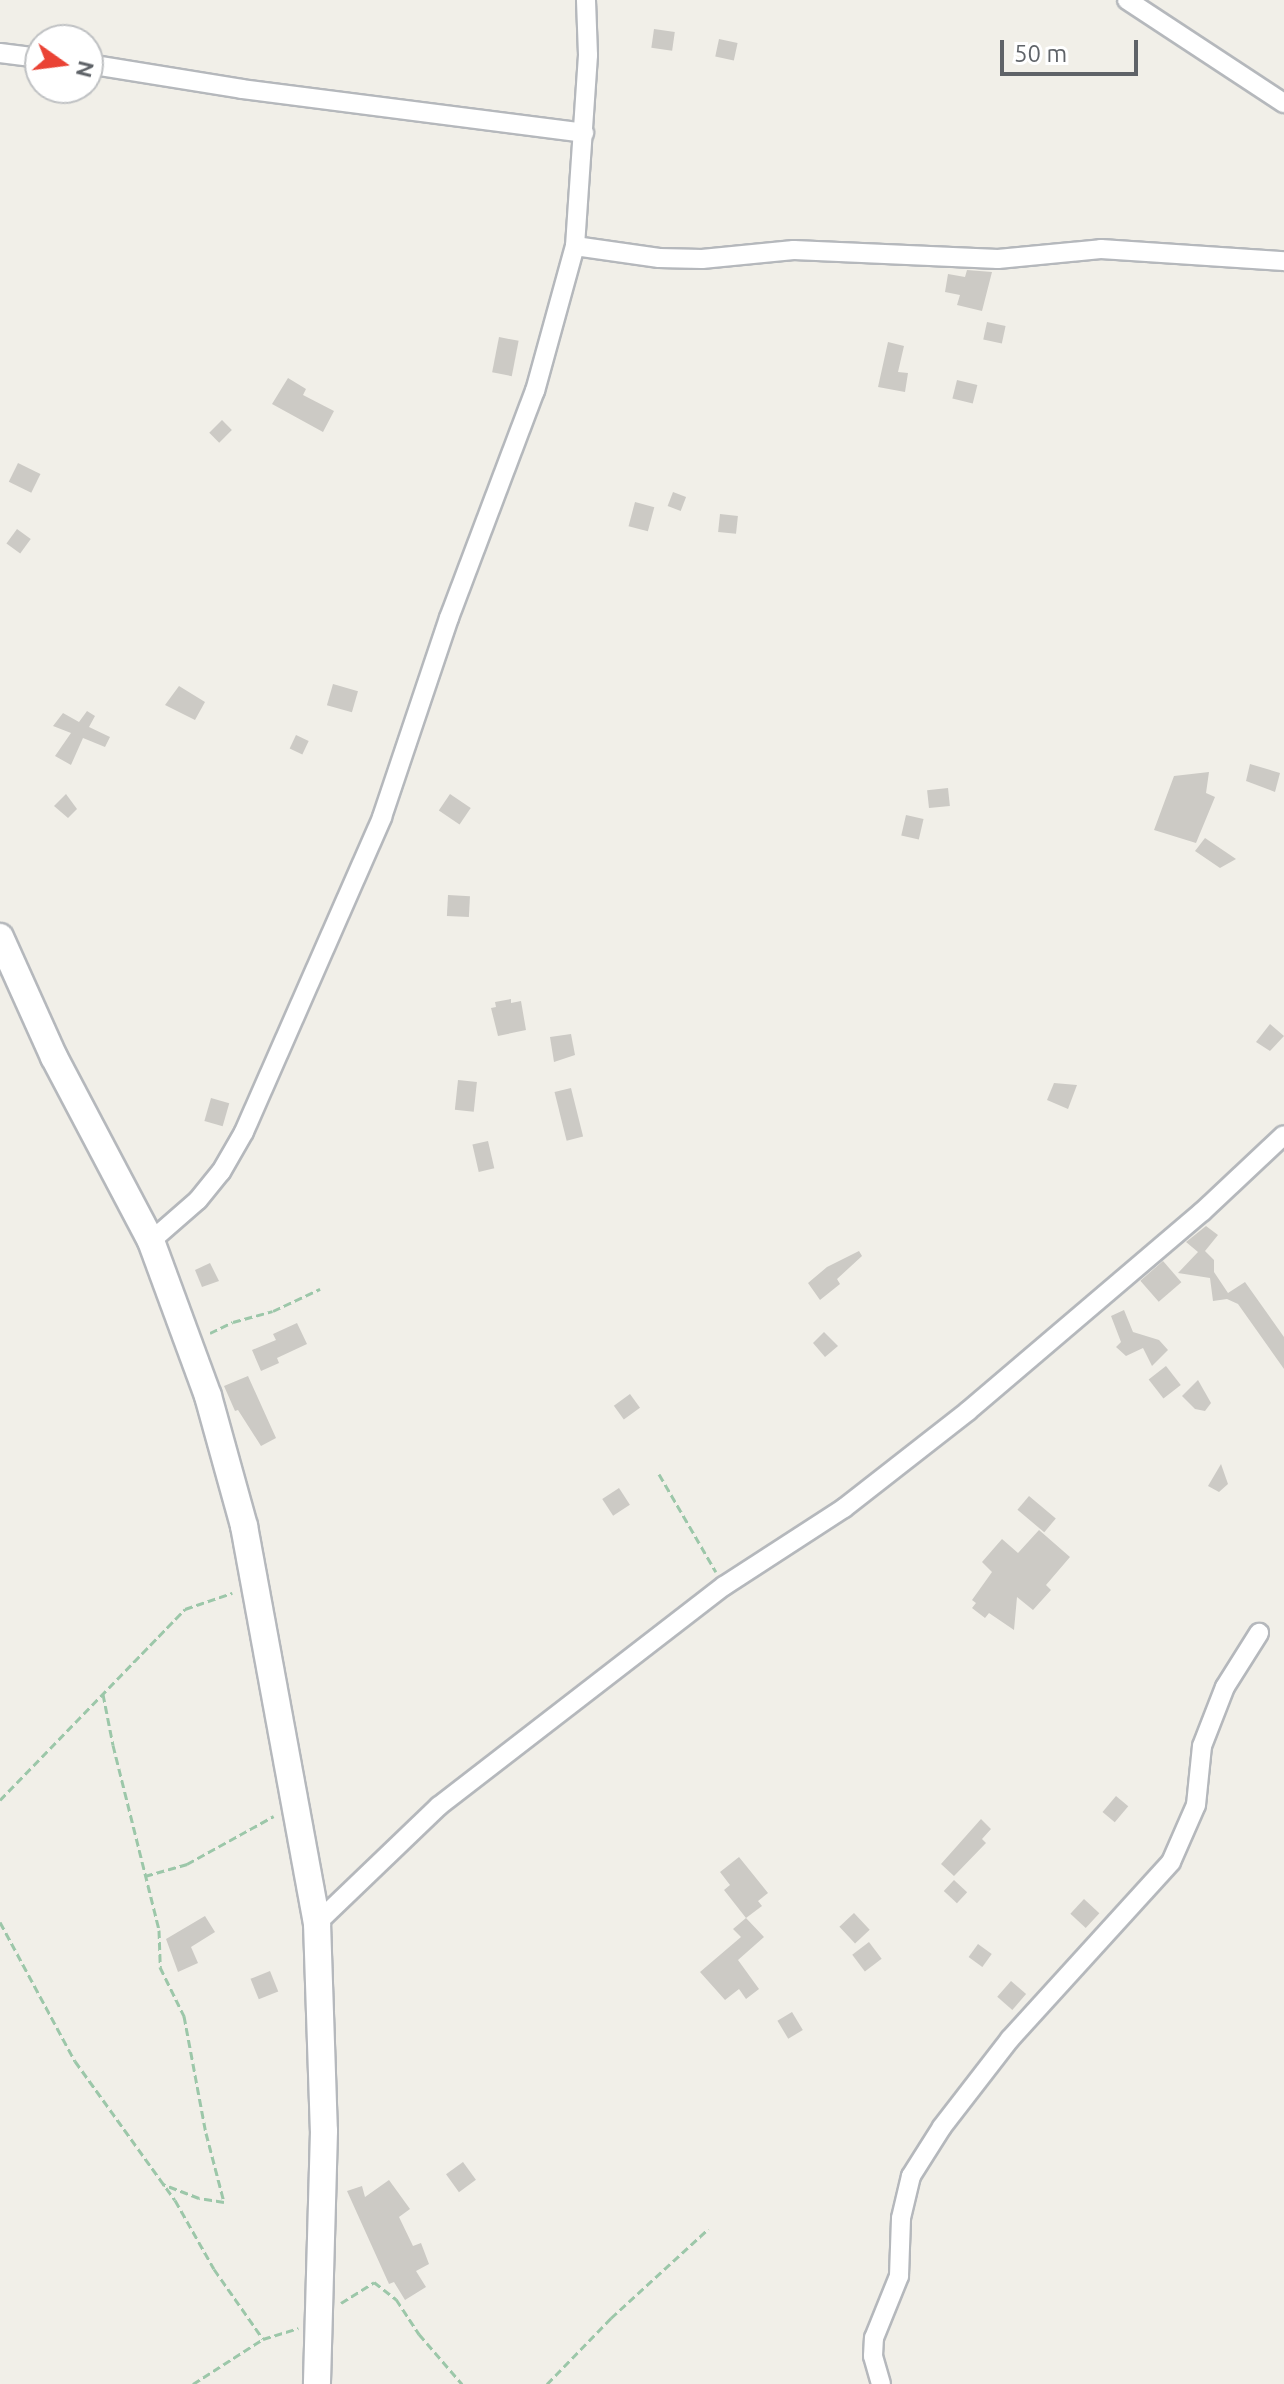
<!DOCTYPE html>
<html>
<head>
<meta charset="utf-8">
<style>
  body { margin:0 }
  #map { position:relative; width:1284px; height:2384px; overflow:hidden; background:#f1efe8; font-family:Ubuntu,sans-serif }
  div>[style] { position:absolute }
  .building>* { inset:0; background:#cccac5; transform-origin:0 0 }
  .path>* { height:3px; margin-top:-1.5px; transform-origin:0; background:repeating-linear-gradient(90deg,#9cc7a9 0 8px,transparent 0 12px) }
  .roads { filter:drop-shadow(2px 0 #b5b8bc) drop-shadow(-2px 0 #b5b8bc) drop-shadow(0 2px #b5b8bc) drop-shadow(0 -2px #b5b8bc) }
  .street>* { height:18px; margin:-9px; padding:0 9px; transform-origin:9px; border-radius:9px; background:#fff }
  .secondary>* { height:26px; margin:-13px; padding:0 13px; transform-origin:13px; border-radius:13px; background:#fff }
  span { translate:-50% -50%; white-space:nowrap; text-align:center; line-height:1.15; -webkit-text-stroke:8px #fff; paint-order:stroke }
  .north { position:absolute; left:24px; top:24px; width:80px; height:80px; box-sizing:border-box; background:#fff; border:2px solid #bfc1c3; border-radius:50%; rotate:104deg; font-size:22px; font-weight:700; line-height:32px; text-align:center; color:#5f6368 }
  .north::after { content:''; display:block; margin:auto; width:28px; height:36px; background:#ea4335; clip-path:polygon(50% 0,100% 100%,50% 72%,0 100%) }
  .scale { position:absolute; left:1000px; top:40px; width:138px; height:36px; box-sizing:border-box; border:4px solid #5f6368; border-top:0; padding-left:10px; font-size:24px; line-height:28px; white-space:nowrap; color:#5f6368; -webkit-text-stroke:6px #fff; paint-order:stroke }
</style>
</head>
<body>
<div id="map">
  <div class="building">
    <i style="left:654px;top:29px;width:21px;height:19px;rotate:8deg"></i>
    <i style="left:719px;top:39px;width:19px;height:18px;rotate:12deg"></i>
    <i style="clip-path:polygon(967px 270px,992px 272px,982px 311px,957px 305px,960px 295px,945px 292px,948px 274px,965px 277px)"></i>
    <i style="left:987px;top:322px;width:19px;height:18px;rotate:12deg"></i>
    <i style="left:499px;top:337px;width:20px;height:36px;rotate:11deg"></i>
    <i style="clip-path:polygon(888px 342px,904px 346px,898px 372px,908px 373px,905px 392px,878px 387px)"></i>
    <i style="clip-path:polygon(288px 378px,306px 389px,303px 395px,334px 411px,323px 432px,272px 404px)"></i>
    <i style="left:957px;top:380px;width:21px;height:19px;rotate:14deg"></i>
    <i style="left:222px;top:420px;width:14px;height:18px;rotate:45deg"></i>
    <i style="left:18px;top:463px;width:25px;height:21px;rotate:26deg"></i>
    <i style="left:673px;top:492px;width:14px;height:15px;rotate:21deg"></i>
    <i style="left:635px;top:502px;width:20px;height:25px;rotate:15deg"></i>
    <i style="left:720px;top:514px;width:18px;height:18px;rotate:6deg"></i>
    <i style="left:17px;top:529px;width:17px;height:18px;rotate:36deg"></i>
    <i style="left:333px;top:684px;width:26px;height:22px;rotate:16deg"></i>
    <i style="clip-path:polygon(179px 686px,205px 702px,195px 720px,165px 705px)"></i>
    <i style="clip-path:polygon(87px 711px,95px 716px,89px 727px,110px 737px,105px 747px,83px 738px,71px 765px,55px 756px,71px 733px,53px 726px,63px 713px,79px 722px)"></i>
    <i style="left:296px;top:735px;width:14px;height:15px;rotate:25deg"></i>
    <i style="clip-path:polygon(1250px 764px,1280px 773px,1275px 792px,1246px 781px)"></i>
    <i style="clip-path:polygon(1209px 772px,1206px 793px,1215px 797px,1196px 843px,1154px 830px,1174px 776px)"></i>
    <i style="left:948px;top:788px;width:18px;height:21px;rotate:84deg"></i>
    <i style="clip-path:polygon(66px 794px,77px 809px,68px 818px,54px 806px)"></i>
    <i style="left:450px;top:794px;width:25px;height:20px;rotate:34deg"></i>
    <i style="left:906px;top:815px;width:18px;height:21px;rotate:13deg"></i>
    <i style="clip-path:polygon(1205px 838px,1236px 859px,1220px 868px,1195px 851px)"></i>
    <i style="left:448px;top:895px;width:22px;height:21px;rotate:3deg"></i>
    <i style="clip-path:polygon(511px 999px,511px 1003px,521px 1001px,526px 1030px,498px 1036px,491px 1008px,496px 1007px,495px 1002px)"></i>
    <i style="clip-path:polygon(1270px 1024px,1284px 1036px,1270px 1051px,1256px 1042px)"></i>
    <i style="clip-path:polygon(571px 1034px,575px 1055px,554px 1062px,550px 1037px)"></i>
    <i style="left:458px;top:1080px;width:19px;height:30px;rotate:6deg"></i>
    <i style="clip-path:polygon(1054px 1083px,1077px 1085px,1068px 1109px,1047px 1100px)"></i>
    <i style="left:571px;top:1088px;width:50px;height:17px;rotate:76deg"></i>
    <i style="left:211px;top:1098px;width:19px;height:24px;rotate:16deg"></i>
    <i style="left:488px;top:1141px;width:28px;height:16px;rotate:77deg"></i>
    <i style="clip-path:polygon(1206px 1226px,1218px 1235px,1205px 1251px,1214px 1260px,1214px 1272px,1228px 1293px,1245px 1282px,1284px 1337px,1284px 1369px,1238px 1304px,1227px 1299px,1213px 1301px,1210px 1278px,1178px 1273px,1198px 1252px,1186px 1242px)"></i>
    <i style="clip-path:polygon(859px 1251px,862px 1256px,837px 1279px,840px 1284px,820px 1300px,808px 1283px,827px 1267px)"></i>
    <i style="left:1163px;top:1261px;width:28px;height:30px;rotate:49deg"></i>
    <i style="clip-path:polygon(210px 1263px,219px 1281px,202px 1287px,195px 1270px)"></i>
    <i style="clip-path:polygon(1124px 1310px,1133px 1332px,1159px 1340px,1168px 1350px,1152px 1366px,1143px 1348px,1126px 1356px,1116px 1347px,1121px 1342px,1111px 1316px)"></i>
    <i style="clip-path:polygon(297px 1323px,307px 1344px,277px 1358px,279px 1363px,261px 1371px,252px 1350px,276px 1340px,273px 1334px)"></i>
    <i style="clip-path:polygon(824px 1332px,838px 1346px,825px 1357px,813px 1343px)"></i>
    <i style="left:1166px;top:1366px;width:24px;height:22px;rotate:52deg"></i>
    <i style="clip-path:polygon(248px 1376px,276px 1438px,261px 1446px,238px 1410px,235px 1411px,224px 1386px)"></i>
    <i style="clip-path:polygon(1198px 1380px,1211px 1403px,1205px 1411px,1195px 1409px,1182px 1396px)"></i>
    <i style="left:630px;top:1394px;width:17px;height:20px;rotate:54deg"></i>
    <i style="clip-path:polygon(1221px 1464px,1228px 1484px,1219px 1492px,1208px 1486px)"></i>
    <i style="left:619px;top:1488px;width:20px;height:20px;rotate:57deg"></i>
    <i style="left:1029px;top:1496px;width:35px;height:18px;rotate:40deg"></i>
    <i style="clip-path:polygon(1039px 1530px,1070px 1557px,1046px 1585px,1051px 1590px,1033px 1610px,1017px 1597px,1014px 1630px,989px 1613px,985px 1618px,972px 1608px,976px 1603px,972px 1600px,992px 1572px,982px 1562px,1002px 1539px,1018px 1553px)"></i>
    <i style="left:1116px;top:1796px;width:16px;height:21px;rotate:40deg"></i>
    <i style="clip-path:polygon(981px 1819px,991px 1829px,982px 1839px,986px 1843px,954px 1876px,941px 1864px)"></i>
    <i style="clip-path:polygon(739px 1857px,768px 1893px,758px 1901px,762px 1906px,746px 1918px,724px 1890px,730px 1885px,720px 1872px)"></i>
    <i style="left:954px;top:1880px;width:18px;height:15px;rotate:43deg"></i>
    <i style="left:1084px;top:1899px;width:21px;height:20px;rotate:43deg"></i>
    <i style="left:854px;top:1913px;width:23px;height:20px;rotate:47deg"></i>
    <i style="clip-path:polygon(205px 1916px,215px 1932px,191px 1947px,198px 1963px,178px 1972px,166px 1939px)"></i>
    <i style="clip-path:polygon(746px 1918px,764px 1937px,738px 1960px,759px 1989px,746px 1999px,739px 1989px,725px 2000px,700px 1972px,741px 1937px,733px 1929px)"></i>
    <i style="left:869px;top:1942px;width:21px;height:21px;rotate:53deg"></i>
    <i style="left:978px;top:1944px;width:17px;height:16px;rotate:36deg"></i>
    <i style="left:270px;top:1971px;width:22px;height:21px;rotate:68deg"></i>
    <i style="left:1011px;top:1981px;width:20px;height:21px;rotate:41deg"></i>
    <i style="left:792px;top:2012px;width:21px;height:17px;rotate:59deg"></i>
    <i style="left:463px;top:2162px;width:22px;height:21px;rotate:54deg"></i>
    <i style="clip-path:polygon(389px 2180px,410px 2209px,399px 2217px,413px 2246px,421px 2243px,429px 2264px,416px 2271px,426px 2287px,405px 2300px,394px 2282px,389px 2284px,347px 2191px,362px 2186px,365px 2197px)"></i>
  </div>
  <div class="path">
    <i style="left:210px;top:1333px;width:25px;rotate:-26deg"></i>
    <i style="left:233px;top:1322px;width:41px;rotate:-15.4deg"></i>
    <i style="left:273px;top:1311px;width:52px;rotate:-25.1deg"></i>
    <i style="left:659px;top:1474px;width:113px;rotate:59.8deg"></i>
    <i style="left:103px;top:1694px;width:52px;rotate:78.9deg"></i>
    <i style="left:113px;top:1745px;width:191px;rotate:76deg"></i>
    <i style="left:159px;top:1930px;width:37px;rotate:88deg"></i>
    <i style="left:160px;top:1967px;width:55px;rotate:63.9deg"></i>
    <i style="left:184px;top:2016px;width:119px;rotate:79.4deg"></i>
    <i style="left:206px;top:2133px;width:71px;rotate:75.4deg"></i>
    <i style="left:224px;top:2202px;width:25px;rotate:-171deg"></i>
    <i style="left:199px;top:2198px;width:39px;rotate:-159deg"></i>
    <i style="left:0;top:1800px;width:266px;rotate:-45.9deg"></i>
    <i style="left:185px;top:1609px;width:50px;rotate:-18.8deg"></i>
    <i style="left:145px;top:1876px;width:44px;rotate:-15.9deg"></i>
    <i style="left:187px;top:1864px;width:99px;rotate:-28.9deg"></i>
    <i style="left:0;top:1922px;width:158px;rotate:61.7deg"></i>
    <i style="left:75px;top:2061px;width:171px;rotate:54.3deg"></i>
    <i style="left:175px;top:2200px;width:79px;rotate:60.5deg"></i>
    <i style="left:214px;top:2269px;width:85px;rotate:55deg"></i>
    <i style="left:341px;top:2303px;width:39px;rotate:-32deg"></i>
    <i style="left:374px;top:2282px;width:28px;rotate:38deg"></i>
    <i style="left:396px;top:2299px;width:42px;rotate:56.7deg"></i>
    <i style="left:419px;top:2334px;width:66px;rotate:49.3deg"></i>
    <i style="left:193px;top:2384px;width:83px;rotate:-32.7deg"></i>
    <i style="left:263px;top:2339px;width:37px;rotate:-17deg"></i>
    <i style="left:547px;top:2384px;width:92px;rotate:-45.9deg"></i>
    <i style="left:611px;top:2318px;width:132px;rotate:-42.5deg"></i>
  </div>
  <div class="roads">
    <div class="street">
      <i style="left:1127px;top:0;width:188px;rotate:33.3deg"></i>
      <i style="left:0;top:53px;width:40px;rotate:7.1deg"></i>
      <i style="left:88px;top:64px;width:156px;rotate:9.2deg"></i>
      <i style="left:242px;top:89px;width:345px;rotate:7.3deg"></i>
      <i style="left:575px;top:246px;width:85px;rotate:8.1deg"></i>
      <i style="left:659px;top:258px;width:43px;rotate:1.3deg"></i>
      <i style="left:702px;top:259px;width:92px;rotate:-5.6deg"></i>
      <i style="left:794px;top:250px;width:204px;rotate:2.5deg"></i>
      <i style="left:998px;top:259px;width:103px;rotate:-5.5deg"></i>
      <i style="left:1101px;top:249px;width:183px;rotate:3.8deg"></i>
      <i style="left:151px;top:1241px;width:62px;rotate:-41.1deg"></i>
      <i style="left:198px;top:1200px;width:36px;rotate:-51deg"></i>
      <i style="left:221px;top:1172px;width:46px;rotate:-60.1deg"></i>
      <i style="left:244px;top:1132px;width:344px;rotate:-66.3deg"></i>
      <i style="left:382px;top:817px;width:210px;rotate:-71.4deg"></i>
      <i style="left:449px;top:618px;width:243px;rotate:-69.3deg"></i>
      <i style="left:535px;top:391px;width:150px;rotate:-74.6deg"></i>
      <i style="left:575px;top:246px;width:191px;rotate:-86.1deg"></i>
      <i style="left:588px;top:55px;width:55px;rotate:-92.1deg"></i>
      <i style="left:317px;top:1923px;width:169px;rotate:-43.8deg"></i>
      <i style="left:439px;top:1806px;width:360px;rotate:-37.7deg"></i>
      <i style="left:724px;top:1586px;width:143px;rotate:-33deg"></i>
      <i style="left:844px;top:1508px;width:157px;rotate:-38deg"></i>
      <i style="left:968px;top:1411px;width:307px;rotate:-40.4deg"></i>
      <i style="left:1202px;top:1212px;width:112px;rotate:-43.2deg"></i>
      <i style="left:881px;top:2384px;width:29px;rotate:-106deg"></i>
      <i style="left:873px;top:2356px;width:18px;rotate:-87deg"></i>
      <i style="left:874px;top:2338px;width:67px;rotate:-68deg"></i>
      <i style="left:899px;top:2276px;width:58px;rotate:-88deg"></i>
      <i style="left:901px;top:2218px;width:43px;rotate:-76.6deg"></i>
      <i style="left:911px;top:2176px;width:58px;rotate:-57.7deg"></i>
      <i style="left:942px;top:2127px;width:111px;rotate:-52.3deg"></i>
      <i style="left:1010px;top:2039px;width:239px;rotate:-47.7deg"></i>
      <i style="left:1171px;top:1862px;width:62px;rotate:-66.3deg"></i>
      <i style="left:1196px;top:1805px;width:59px;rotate:-84.2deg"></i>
      <i style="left:1202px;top:1746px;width:63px;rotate:-68.7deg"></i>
      <i style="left:1225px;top:1687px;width:64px;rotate:-57.8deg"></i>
    </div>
    <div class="secondary">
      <i style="left:0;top:937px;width:132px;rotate:65.8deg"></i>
      <i style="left:54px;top:1057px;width:208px;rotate:62.2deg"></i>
      <i style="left:151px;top:1241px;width:165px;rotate:69.8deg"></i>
      <i style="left:208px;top:1396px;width:135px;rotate:74.5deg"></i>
      <i style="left:244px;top:1526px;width:404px;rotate:79.6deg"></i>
      <i style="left:317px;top:1923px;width:208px;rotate:88.1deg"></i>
      <i style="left:324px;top:2131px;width:253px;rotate:91.6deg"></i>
    </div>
  </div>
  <div class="north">N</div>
  <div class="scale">50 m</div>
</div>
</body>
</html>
